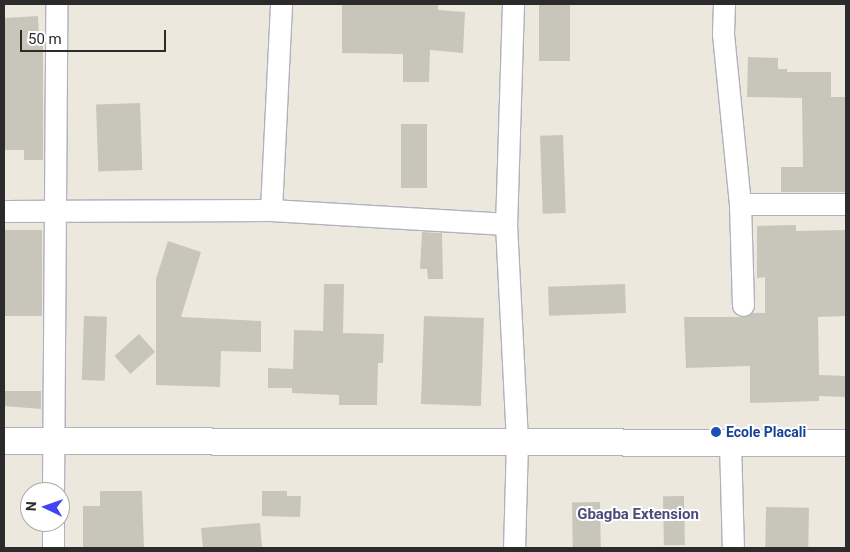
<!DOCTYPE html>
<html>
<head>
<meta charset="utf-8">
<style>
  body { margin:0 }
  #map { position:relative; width:850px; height:552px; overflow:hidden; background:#ece8dd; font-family:Roboto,sans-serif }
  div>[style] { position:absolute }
  .building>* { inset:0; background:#c8c6bb; transform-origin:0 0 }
  .roads { filter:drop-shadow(1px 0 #b1b1be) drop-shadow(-1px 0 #b1b1be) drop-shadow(0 1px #b1b1be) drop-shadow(0 -1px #b1b1be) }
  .minor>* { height:21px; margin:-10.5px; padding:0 10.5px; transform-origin:10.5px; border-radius:10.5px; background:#fff }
  .tertiary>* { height:26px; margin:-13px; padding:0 13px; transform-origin:13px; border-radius:13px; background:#fff }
  .dots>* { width:14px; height:14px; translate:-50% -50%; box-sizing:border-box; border:2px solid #fff; border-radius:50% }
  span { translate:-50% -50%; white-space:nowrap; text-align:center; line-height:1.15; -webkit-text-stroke:4px #fff; paint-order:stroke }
  .transit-label { font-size:14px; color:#164399; font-weight:700 }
  .left { translate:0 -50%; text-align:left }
  .neighbourhood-label { font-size:15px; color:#4c4c7a; font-weight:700 }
  .frame { position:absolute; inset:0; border:5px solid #2b2b2b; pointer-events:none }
  .north { position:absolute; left:20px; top:482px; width:50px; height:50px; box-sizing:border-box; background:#fff; border:1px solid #aaa; border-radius:50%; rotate:273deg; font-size:14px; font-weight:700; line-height:20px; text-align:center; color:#2b2b2b }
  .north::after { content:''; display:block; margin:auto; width:18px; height:22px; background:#4044f6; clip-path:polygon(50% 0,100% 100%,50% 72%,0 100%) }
  .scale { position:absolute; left:20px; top:30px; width:146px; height:22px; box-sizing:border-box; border:2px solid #2b2b2b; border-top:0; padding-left:6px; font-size:15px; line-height:18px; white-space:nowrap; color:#2b2b2b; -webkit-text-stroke:4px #fff; paint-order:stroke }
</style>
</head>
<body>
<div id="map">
  <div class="building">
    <i style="clip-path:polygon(342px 4px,438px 4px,438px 10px,465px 12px,463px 53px,430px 50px,429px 82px,403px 82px,403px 54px,342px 53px)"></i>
    <i style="left:539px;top:4px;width:31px;height:57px"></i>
    <i style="clip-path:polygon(38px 16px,39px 41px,43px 40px,43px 160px,24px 160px,24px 150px,4px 150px,4px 18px)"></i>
    <i style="clip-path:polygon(748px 57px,778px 58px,778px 69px,787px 69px,787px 72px,831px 72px,831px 97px,846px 97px,846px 192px,781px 192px,781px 167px,803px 167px,802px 98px,747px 97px)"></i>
    <i style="left:140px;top:103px;width:67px;height:44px;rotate:88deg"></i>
    <i style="left:401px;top:124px;width:26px;height:64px"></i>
    <i style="left:563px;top:135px;width:78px;height:23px;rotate:88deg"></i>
    <i style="clip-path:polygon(796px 225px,796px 231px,846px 230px,846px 316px,818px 317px,819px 375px,846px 376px,846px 397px,819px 396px,819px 401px,750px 403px,750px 366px,686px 368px,684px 317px,744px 317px,752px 313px,765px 313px,765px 277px,757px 278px,757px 226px)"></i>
    <i style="left:4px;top:230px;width:38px;height:86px"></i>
    <i style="clip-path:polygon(422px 232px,442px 233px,443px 279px,428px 279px,427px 269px,420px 269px)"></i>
    <i style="clip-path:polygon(168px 241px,201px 252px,181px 317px,261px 321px,261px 352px,221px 351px,220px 387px,156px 385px,156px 279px)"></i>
    <i style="clip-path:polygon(324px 284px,344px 284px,343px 333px,384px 334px,383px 363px,378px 363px,377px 405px,339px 405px,339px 395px,292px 393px,292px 388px,268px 388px,268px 368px,293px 369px,294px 330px,323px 331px)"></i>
    <i style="left:625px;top:284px;width:29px;height:77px;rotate:88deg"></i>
    <i style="left:84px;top:316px;width:23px;height:64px;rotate:2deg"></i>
    <i style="left:424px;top:316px;width:60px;height:88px;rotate:2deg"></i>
    <i style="left:139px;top:334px;width:24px;height:33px;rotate:48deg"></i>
    <i style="clip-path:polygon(4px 391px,41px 391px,41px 409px,4px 406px)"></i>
    <i style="clip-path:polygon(100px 491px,142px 491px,144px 548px,83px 548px,83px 506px,100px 506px)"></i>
    <i style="clip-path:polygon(262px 491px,287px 491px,287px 496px,301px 496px,300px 517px,262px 516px)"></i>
    <i style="left:684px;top:496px;width:49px;height:21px;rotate:89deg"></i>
    <i style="left:600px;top:502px;width:46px;height:28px;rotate:89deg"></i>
    <i style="left:766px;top:507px;width:43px;height:41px;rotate:1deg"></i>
    <i style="clip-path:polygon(260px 523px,262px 548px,203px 548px,201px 528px)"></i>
  </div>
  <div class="roads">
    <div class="minor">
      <i style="left:513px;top:4px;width:220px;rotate:91.8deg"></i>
      <i style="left:506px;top:224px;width:218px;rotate:87.1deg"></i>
      <i style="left:517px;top:442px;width:106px;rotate:91.6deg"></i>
      <i style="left:724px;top:4px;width:30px;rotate:92deg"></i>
      <i style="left:723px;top:34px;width:171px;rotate:84.3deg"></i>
      <i style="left:740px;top:204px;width:101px;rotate:88.3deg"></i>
      <i style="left:740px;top:204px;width:106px"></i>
      <i style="left:271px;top:210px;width:206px;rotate:-87.2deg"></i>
      <i style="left:4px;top:211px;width:267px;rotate:-0.2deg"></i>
      <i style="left:271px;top:210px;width:235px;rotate:3.4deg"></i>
      <i style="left:730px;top:443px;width:105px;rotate:88.4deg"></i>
      <i style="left:53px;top:492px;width:488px;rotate:-89.6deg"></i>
      <i style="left:53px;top:522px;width:26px;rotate:90deg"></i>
    </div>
    <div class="tertiary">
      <i style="left:4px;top:441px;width:842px;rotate:0.14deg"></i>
    </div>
  </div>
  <div class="dots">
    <i style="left:716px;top:432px;background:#1a4fb4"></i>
  </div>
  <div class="transit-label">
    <span class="left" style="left:726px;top:432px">Ecole Placali</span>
  </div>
  <div class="neighbourhood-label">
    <span style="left:638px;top:515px">Gbagba Extension</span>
  </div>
  <div class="frame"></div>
  <div class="north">N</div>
  <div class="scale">50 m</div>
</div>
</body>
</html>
